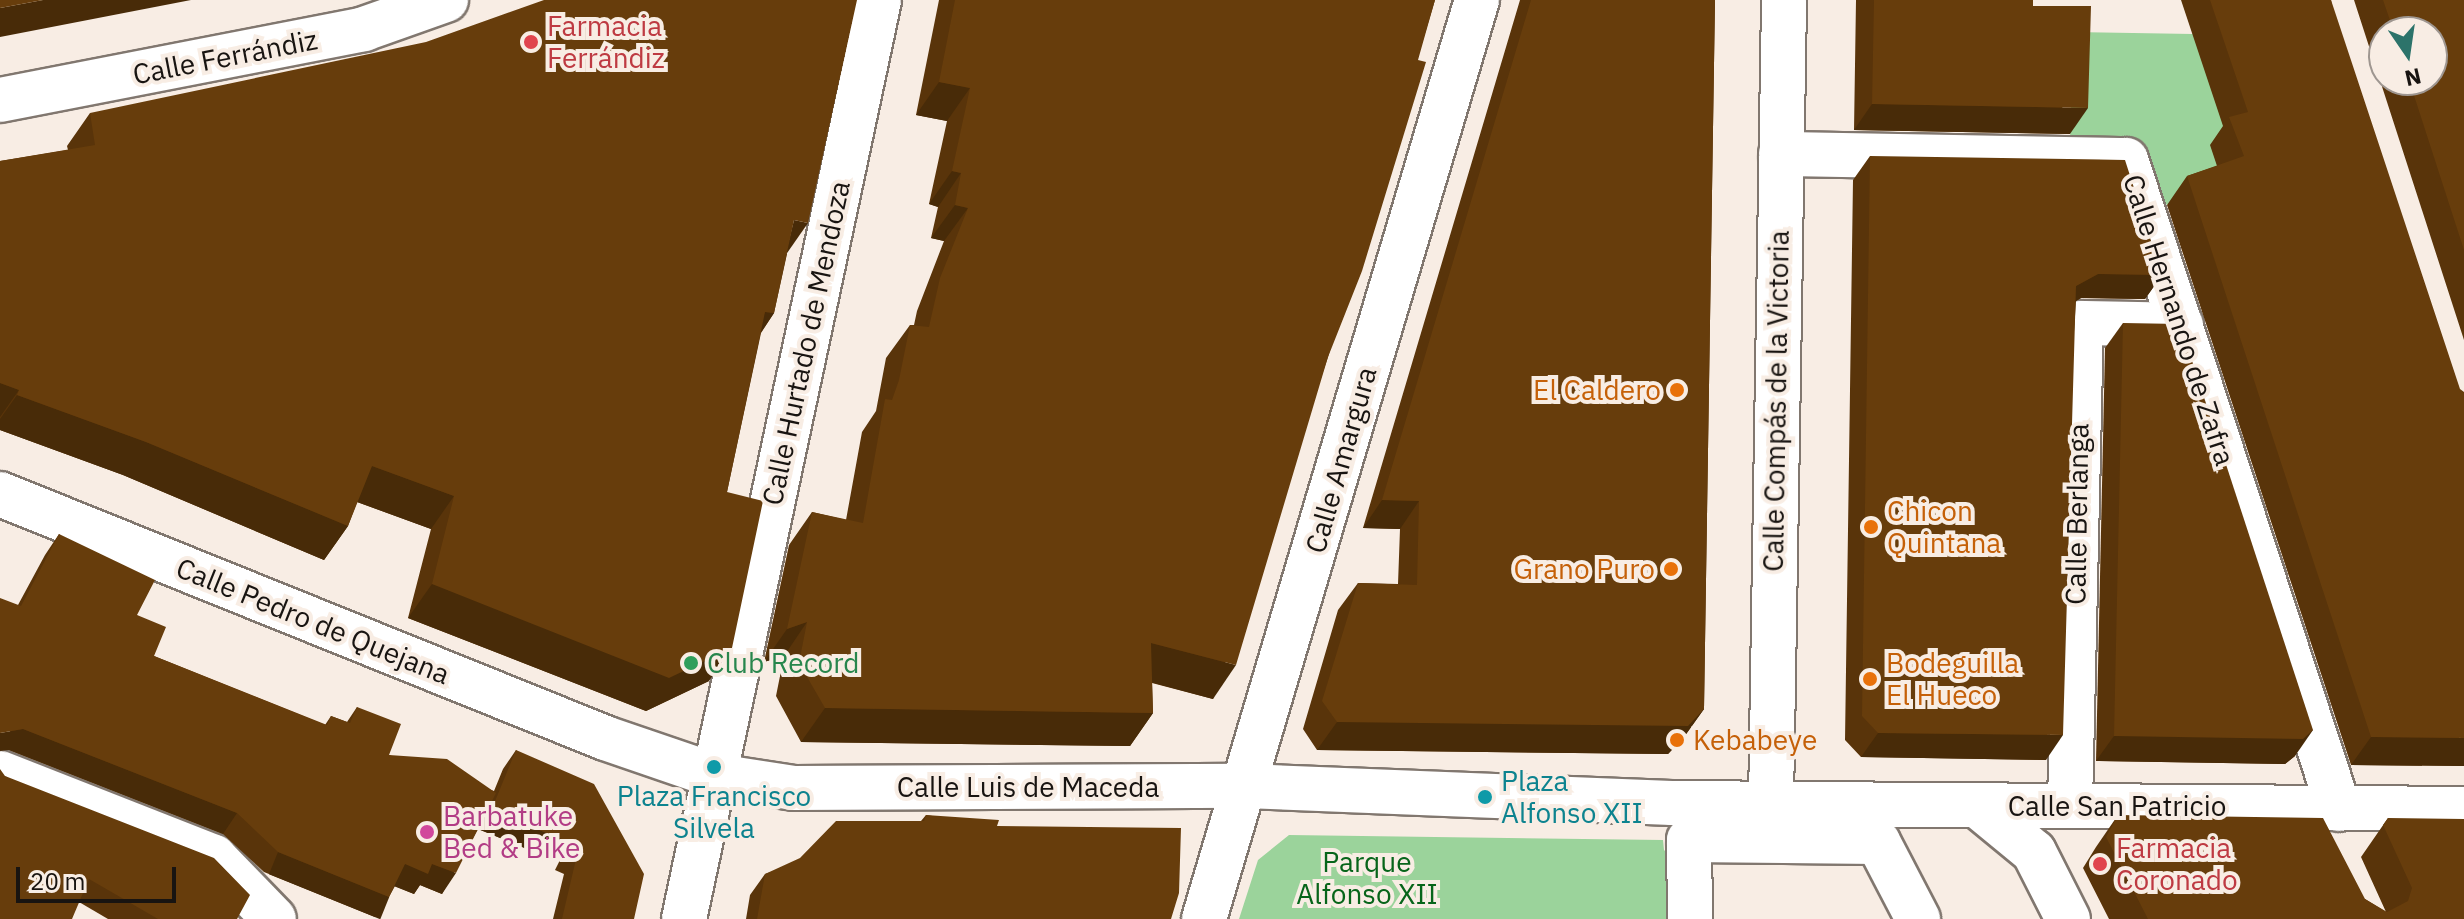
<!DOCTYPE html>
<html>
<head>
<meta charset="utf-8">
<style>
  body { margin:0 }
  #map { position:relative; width:2464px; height:919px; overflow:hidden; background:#f8ede4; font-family:"IBM Plex Sans",sans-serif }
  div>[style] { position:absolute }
  .green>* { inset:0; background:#9bd39b }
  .roads { filter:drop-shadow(2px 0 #81776f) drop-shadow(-2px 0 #81776f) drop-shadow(0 2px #81776f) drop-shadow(0 -2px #81776f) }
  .minor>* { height:44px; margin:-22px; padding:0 22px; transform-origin:22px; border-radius:22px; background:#fff }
  .major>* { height:44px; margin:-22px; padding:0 22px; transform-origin:22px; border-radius:22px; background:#fff }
  .wall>* { inset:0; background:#59340a }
  .shaded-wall>* { inset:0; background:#482b08; transform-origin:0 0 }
  .building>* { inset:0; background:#673d0c }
  .dots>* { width:22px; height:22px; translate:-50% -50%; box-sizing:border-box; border:4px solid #f8ede4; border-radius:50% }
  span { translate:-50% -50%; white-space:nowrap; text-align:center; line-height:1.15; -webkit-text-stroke:8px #f8ede4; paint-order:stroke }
  .health-label { font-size:28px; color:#be3a42 }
  .left { translate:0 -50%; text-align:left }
  .street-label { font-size:28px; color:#181411 }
  .food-label { font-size:28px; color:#c56008 }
  .right { translate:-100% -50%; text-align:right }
  .leisure-label { font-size:28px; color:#27864d }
  .culture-label { font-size:28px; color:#0d838f }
  .hotel-label { font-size:28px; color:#b23c85 }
  .park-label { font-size:28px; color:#07651a }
  .north { position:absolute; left:2368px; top:16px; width:80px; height:80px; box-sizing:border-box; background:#f8ede4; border:2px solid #9e9690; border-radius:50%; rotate:167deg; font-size:22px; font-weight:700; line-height:32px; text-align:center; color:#181411 }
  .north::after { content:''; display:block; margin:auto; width:28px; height:36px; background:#2c736a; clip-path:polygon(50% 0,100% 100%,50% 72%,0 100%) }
  .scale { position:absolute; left:16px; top:867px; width:160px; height:36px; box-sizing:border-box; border:4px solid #181411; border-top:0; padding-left:10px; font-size:24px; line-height:28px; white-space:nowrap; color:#181411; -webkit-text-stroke:6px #f8ede4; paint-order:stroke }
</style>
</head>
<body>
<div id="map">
  <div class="green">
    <i style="clip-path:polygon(2073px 32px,2193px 34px,2229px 141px,2220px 174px,2201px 193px,2162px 206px,2142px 144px,2070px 141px)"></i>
    <i style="clip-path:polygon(1289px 835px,1663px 840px,1664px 850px,1682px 868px,1690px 919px,1239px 919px,1258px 860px)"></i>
  </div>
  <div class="roads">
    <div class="minor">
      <i style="left:1781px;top:154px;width:345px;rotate:1deg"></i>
      <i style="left:2126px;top:160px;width:683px;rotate:71.83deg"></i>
      <i style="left:0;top:494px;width:652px;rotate:21.96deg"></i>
      <i style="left:605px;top:738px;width:117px;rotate:18.9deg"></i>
      <i style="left:716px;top:776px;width:79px;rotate:8.7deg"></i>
      <i style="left:794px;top:788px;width:452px;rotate:-0.3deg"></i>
      <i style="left:1246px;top:786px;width:426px;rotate:2.3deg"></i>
      <i style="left:1672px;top:803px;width:792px;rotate:0.43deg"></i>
      <i style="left:0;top:773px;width:230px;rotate:21.4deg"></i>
      <i style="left:214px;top:857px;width:86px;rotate:45.9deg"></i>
      <i style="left:1771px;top:803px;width:803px;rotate:-89.07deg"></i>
      <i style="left:2070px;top:805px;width:482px;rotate:-88.7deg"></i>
      <i style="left:2081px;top:323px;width:100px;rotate:1.1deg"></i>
      <i style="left:1978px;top:806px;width:72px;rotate:39.4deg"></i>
      <i style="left:2034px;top:852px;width:75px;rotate:63.1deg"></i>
      <i style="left:684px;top:919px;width:939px;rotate:-78.02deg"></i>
      <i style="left:1204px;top:919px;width:959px;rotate:-73.46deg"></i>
      <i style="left:1690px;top:919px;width:79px;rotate:-90.7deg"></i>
      <i style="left:1689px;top:840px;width:189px;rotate:0.6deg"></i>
      <i style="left:1878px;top:842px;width:87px;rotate:62.5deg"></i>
    </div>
    <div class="major">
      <i style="left:0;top:100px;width:371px;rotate:-11deg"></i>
      <i style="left:364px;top:29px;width:87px;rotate:-19.5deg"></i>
    </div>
  </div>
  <div class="wall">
    <i style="clip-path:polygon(939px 0,1435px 0,1328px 357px,1213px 699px,1152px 683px,1153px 713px,1130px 746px,801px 742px,776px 696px,784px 656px,764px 662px,789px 545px,812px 512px,846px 520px,862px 432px,876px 411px,886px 358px,910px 325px,914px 325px,917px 311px,944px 241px,931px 238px,938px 207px,929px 204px,947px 121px,916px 115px)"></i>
    <i style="clip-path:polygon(1520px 0,1715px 0,1704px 709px,1684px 737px,1668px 754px,1317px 750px,1303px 729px,1338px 610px,1358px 583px,1398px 584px,1400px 529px,1363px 528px)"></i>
    <i style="clip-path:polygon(1856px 0,2033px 0,2033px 6px,2070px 134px,1854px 130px)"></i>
    <i style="clip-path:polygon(2181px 0,2331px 0,2464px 766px,2351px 765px,2167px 205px,2187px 176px,2217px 166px,2210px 145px,2223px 126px)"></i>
    <i style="clip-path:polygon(evenodd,2354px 0,2464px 0,2464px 340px,2354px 0,2384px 32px,2432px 32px,2432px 80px,2384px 80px,2384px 32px)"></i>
    <i style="clip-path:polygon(90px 113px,787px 254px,774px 313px,761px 333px,727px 492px,709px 681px,646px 711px,408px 618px,431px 529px,357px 502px,348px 526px,324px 560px,123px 475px,0 430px,0 161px,68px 150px,67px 146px)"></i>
    <i style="clip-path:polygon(1870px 156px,2162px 275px,2145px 299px,2081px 298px,2076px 301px,2046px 760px,1861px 757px,1845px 740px,1853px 180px)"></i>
    <i style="clip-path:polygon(2123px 323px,2295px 756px,2285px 764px,2096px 761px,2105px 348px)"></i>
    <i style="clip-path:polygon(59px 534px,137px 615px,154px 656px,325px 725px,331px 716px,347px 722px,357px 707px,389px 755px,494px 791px,503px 769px,516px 750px,634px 919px,553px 919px,564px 874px,555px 870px,559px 862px,478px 829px,442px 894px,420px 885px,414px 894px,395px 886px,389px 897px,375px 917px,264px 872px,223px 834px,9px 750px,18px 605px,45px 555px)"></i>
    <i style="clip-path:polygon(5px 776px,237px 919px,108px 919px,79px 902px)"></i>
    <i style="clip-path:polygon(926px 815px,997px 826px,1171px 919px,746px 919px,750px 895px,765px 874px,921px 821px)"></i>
    <i style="clip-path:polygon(2118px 815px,2365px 899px,2386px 912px,2361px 857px,2388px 818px,2464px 919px,2109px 919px,2083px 868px,2096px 847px)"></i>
  </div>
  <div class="shaded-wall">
    <i style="clip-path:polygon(43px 0,191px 0,0 37px,0 8px)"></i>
    <i style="clip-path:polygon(939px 82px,970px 88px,947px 121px,916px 115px)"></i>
    <i style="clip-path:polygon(1872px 104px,2088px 108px,2070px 134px,1854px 130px)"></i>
    <i style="clip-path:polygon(952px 171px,961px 173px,938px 207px,929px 204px)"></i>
    <i style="clip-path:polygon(955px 205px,968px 208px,944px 241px,931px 238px)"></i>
    <i style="clip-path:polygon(794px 220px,808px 223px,785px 256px)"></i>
    <i style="clip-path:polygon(2098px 274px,2162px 275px,2145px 299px,2081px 298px,2059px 311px,2076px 286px)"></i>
    <i style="clip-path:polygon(765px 312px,774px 313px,751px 347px)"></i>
    <i style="clip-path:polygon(0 383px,19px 390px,0 417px)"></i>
    <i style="clip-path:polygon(17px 395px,146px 442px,348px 526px,324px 560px,123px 475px,0 430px,0 419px)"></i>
    <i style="clip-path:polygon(372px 466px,454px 496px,431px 529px,349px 499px)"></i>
    <i style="clip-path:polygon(1382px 500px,1419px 501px,1400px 529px,1363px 528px)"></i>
    <i style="clip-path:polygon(432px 584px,732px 648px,709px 681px,646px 711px,408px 618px)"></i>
    <i style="clip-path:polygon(807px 622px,784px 656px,764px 662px,787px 629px)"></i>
    <i style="clip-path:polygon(1151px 643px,1236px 665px,1213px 699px,1128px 676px)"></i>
    <i style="clip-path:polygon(825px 708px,1153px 713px,1130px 746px,801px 742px)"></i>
    <i style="clip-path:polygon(1704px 709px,1684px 737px,1668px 754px,1317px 750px,1337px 722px)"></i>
    <i style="clip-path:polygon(23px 729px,237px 813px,223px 834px,9px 750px,0 751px,0 733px)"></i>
    <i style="clip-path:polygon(2313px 730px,2295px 756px,2285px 764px,2096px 761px,2114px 736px)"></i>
    <i style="clip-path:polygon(1878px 733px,2063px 735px,2046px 760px,1861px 757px)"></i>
    <i style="clip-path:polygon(2371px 737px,2464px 738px,2464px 766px,2351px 765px)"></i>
    <i style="clip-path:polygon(491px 811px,572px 843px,559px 862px,478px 829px)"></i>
    <i style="left:278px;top:852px;width:120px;height:24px;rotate:22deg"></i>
    <i style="clip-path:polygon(405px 864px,432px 864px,456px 873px,442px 894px,420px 885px,414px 894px,391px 885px)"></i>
  </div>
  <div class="building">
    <i style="clip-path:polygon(0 0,43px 0,0 8px)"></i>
    <i style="clip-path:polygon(544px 0,857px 0,808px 223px,794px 220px,774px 313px,765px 312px,727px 492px,763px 501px,732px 648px,669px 678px,432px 584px,454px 496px,372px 466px,348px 526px,146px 442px,17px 395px,19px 390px,0 383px,0 161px,95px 145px,90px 113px,426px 42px)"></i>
    <i style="clip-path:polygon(955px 0,1435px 0,1418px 60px,1426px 62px,1362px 271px,1328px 357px,1236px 665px,1151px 643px,1153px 713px,825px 708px,799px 663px,807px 622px,787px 629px,812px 512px,863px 523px,885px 399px,892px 400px,899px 380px,910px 325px,929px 327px,940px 278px,968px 208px,955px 205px,961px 173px,952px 171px,970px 88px,939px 82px)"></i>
    <i style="clip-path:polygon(1531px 0,1715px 0,1704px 709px,1688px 726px,1337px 722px,1322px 701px,1358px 583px,1417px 585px,1419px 501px,1382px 500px)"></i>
    <i style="clip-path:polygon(1874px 0,2033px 0,2033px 6px,2091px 6px,2088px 108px,1872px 104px)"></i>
    <i style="clip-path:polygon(2210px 0,2331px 0,2460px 389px,2464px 392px,2464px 738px,2371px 737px,2187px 176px,2244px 156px,2229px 117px,2248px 112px)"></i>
    <i style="clip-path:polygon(2383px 0,2464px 0,2464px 250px,2409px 80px,2432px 80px,2432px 32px,2394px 32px)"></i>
    <i style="clip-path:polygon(1870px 156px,2125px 160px,2162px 275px,2098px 274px,2076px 286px,2063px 735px,1878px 733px,1862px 716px)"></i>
    <i style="clip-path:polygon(2123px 323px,2180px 324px,2313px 730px,2303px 739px,2114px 736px)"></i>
    <i style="clip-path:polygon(59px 534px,155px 580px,137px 615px,166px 627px,154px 656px,327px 725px,331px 716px,350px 723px,357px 707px,401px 724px,389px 755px,447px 759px,496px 793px,456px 873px,432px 864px,428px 874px,405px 864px,389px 897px,278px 852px,237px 813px,23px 729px,0 733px,0 598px,21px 606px)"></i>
    <i style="clip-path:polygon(516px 750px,594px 784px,644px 874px,634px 919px,562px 919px,577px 855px,568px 851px,572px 843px,491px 811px)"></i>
    <i style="clip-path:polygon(0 769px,5px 776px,214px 858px,250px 895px,237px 919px,158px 919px,89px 879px,72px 919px,0 919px)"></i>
    <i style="clip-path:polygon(926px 815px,999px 820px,997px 826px,1181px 828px,1179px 893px,1171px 919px,757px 919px,765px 874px,800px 858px,836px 821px,924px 821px)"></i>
    <i style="clip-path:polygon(2118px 815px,2323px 818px,2365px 899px,2387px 912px,2408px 901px,2412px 888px,2383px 825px,2388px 818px,2464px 819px,2464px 919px,2148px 919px,2106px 837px)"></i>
  </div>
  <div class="dots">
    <i style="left:531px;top:42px;background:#e0444e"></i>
    <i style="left:1677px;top:390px;background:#e8710a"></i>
    <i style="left:1871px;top:527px;background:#e8710a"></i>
    <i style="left:1671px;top:569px;background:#e8710a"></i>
    <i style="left:691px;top:663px;background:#2e9e5b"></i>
    <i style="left:1870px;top:679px;background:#e8710a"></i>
    <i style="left:1677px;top:740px;background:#e8710a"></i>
    <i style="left:714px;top:767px;background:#0f9aa8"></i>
    <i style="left:1485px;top:797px;background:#0f9aa8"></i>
    <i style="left:427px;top:832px;background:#d1479c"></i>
    <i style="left:2100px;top:864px;background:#e0444e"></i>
  </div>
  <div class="health-label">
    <span class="left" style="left:547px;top:42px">Farmacia<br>Ferrándiz</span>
    <span class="left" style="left:2116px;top:864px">Farmacia<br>Coronado</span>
  </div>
  <div class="street-label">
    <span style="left:225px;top:57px;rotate:-11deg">Calle Ferrándiz</span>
    <span style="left:2179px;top:320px;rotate:72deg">Calle Hernando de Zafra</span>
    <span style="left:806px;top:343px;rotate:-78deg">Calle Hurtado de Mendoza</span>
    <span style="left:1776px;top:401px;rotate:-89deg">Calle Compás de la Victoria</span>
    <span style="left:1341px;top:460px;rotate:-74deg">Calle Amargura</span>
    <span style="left:2077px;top:514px;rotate:-89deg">Calle Berlanga</span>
    <span style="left:313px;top:621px;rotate:22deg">Calle Pedro de Quejana</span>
    <span style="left:1028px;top:787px">Calle Luis de Maceda</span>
    <span style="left:2117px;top:806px">Calle San Patricio</span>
  </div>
  <div class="food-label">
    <span class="right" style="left:1661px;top:390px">El Caldero</span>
    <span class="left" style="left:1887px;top:527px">Chicon<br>Quintana</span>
    <span class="right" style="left:1655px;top:569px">Grano Puro</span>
    <span class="left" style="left:1886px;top:679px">Bodeguilla<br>El Hueco</span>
    <span class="left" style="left:1693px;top:740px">Kebabeye</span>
  </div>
  <div class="leisure-label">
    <span class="left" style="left:707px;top:663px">Club Record</span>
  </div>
  <div class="culture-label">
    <span class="left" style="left:1501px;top:797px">Plaza<br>Alfonso XII</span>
    <span style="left:714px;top:812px">Plaza Francisco<br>Silvela</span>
  </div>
  <div class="hotel-label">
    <span class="left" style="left:443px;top:832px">Barbatuke<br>Bed &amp; Bike</span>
  </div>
  <div class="park-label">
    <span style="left:1367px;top:878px">Parque<br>Alfonso XII</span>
  </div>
  <div class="north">N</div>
  <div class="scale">20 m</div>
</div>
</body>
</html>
